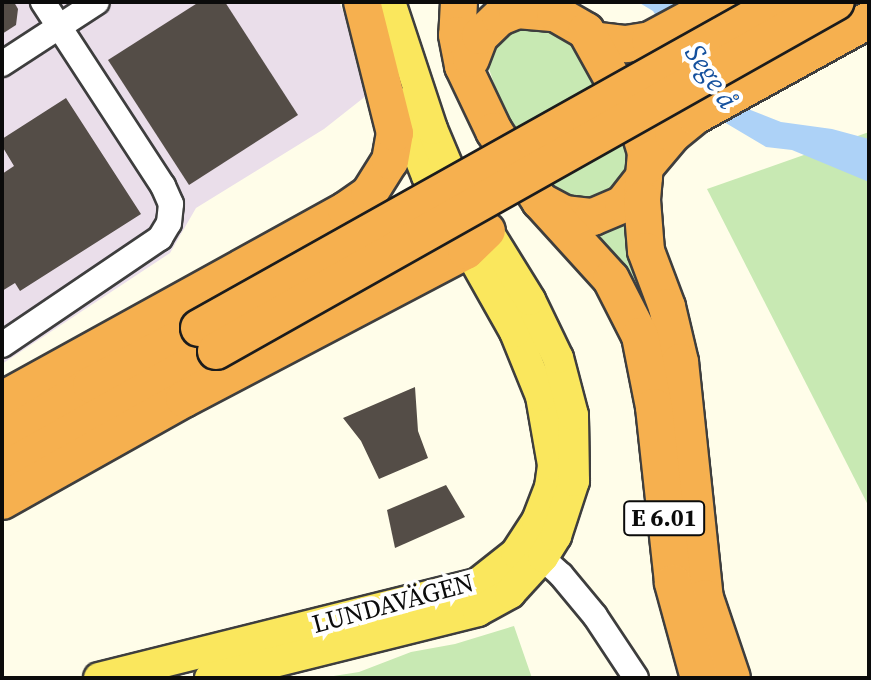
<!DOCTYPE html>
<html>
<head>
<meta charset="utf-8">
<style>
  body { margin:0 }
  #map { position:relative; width:871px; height:680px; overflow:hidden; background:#fffde9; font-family:"Source Serif 4",serif }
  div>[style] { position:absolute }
  .industrial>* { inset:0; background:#eadeea }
  .green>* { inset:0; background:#c8e9b3 }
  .water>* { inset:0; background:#add2f7 }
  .building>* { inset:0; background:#544d47 }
  .roads { filter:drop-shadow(2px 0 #3e3e3e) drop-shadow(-2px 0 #3e3e3e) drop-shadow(0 2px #3e3e3e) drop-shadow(0 -2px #3e3e3e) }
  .minor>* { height:24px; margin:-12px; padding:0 12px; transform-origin:12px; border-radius:12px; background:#fff }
  .major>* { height:30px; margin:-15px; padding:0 15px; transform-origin:15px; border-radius:15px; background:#fae75d }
  .highway>* { height:36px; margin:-18px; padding:0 18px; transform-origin:18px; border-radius:18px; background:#f6b04f }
  .bridges { filter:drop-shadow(2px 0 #1c1c1c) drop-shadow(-2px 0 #1c1c1c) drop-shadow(0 2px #1c1c1c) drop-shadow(0 -2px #1c1c1c) }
  .highway-bridge>* { height:36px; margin:-18px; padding:0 18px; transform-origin:18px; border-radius:18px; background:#f6b04f }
  span { translate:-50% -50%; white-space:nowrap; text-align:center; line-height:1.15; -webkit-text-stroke:8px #fff; paint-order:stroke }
  .shield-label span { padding:2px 6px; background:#fff; border:2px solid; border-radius:6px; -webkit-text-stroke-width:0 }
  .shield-label { font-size:24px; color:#0b0b0b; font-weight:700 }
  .street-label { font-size:26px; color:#0b0b0b }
  .water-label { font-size:28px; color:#14509d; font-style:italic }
  .frame { position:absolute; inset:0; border:4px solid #0b0b0b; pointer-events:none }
</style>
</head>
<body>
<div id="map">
  <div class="industrial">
    <i style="clip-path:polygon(2px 2px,339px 2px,376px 88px,324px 129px,196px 208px,170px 253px,2px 364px)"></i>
  </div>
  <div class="green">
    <i style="clip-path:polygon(515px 23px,569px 33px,627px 130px,631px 170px,604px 204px,555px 197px,526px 154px,502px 107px,486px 60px,489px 48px)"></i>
    <i style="clip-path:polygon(869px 132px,869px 507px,707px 189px)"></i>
    <i style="clip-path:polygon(629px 216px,653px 305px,640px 311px,589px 233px)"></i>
    <i style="clip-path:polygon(514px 626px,532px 678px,321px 678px,359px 672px,411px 652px,455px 644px)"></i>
  </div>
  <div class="water">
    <i style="clip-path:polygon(638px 2px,684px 2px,748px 109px,781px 122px,832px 129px,869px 139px,869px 182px,792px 150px,766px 147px,724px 122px,653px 11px)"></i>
  </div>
  <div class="building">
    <i style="clip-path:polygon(2px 2px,14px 2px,18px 9px,16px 25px,2px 34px)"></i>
    <i style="clip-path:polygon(199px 2px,225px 2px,298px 115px,189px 185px,108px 60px)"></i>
    <i style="clip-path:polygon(66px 98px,141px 214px,20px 291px,15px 283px,2px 291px,2px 174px,14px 166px,2px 146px,2px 139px)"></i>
    <i style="clip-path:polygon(415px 387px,418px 431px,428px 458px,379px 479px,361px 441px,343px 418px)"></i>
    <i style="clip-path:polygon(446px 485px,465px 517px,395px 548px,387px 510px)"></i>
  </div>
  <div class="roads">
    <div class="minor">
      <i style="left:2px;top:64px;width:113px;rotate:-33.1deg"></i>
      <i style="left:2px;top:345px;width:191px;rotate:-34.1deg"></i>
      <i style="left:160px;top:238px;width:17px;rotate:-59deg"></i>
      <i style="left:169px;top:223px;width:19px;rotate:-84deg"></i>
      <i style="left:171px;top:204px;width:20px;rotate:-114deg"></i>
      <i style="left:163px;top:186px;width:220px;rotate:-123.1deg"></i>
      <i style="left:530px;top:547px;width:42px;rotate:42.1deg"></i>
      <i style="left:561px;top:575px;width:53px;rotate:50.3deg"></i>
      <i style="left:595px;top:616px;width:74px;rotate:56.5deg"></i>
    </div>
    <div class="major">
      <i style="left:99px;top:678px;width:390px;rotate:-14deg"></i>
      <i style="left:477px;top:584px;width:50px;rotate:-38.5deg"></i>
      <i style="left:516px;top:553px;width:38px;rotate:-57deg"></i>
      <i style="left:537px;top:521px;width:36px;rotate:-69deg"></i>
      <i style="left:550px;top:487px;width:22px;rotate:-82deg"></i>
      <i style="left:553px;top:465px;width:70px;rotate:-99.9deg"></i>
      <i style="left:541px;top:396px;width:69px;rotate:-112.1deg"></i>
      <i style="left:515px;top:332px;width:179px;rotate:-119.4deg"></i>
      <i style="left:427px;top:176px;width:79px;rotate:-111.7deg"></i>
      <i style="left:210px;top:678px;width:276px;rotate:-14deg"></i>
      <i style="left:478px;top:611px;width:37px;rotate:-29deg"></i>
      <i style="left:510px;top:593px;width:49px;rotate:-47.5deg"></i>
      <i style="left:543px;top:557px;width:25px;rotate:-58deg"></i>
      <i style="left:556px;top:536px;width:58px;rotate:-71.9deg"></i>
      <i style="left:574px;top:481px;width:66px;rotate:-90.9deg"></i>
      <i style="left:573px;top:415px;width:59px;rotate:-104.7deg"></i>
      <i style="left:558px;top:358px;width:64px;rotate:-115.8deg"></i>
      <i style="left:530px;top:300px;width:156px;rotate:-121.7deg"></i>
      <i style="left:448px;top:167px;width:41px;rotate:-112.8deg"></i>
      <i style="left:432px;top:129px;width:134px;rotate:-108.3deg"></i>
    </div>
    <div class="highway">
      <i style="left:459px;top:2px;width:33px;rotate:93deg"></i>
      <i style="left:457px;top:35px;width:32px;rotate:79deg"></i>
      <i style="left:463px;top:66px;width:72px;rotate:64.5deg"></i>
      <i style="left:494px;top:131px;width:84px;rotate:56.7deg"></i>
      <i style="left:540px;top:201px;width:27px;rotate:28deg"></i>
      <i style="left:564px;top:214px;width:29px;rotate:6deg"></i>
      <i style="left:593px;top:217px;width:33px;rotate:-23deg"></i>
      <i style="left:623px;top:204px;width:34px;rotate:-52deg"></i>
      <i style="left:592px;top:40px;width:34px;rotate:7deg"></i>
      <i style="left:626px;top:44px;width:24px;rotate:-9deg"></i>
      <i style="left:650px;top:40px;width:81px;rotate:-28.2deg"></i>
      <i style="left:471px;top:59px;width:25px;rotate:-69deg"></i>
      <i style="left:480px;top:36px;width:28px;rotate:-44deg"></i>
      <i style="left:500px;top:17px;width:18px;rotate:-22deg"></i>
      <i style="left:517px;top:10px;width:38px;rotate:5deg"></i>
      <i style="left:555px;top:13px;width:36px;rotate:30deg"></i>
      <i style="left:586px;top:31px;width:105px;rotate:61deg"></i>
      <i style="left:637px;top:123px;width:31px;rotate:73deg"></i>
      <i style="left:646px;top:153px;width:47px;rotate:94.9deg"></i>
      <i style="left:642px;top:200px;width:51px;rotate:85.5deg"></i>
      <i style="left:646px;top:251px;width:60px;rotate:69.4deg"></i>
      <i style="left:667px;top:307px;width:57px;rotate:76.7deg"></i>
      <i style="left:680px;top:362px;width:237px;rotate:84deg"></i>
      <i style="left:705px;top:598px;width:84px;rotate:71.4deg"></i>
      <i style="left:645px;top:167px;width:43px;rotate:-49.7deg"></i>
      <i style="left:673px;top:134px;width:28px;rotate:-39deg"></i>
      <i style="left:695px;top:116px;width:199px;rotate:-28.9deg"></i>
      <i style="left:540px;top:201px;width:105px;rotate:47.7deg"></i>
      <i style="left:611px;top:279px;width:64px;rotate:63deg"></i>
      <i style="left:640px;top:336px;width:72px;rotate:78.8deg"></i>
      <i style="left:654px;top:407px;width:177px;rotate:83.8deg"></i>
      <i style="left:673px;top:583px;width:98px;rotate:74.7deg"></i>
      <i style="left:2px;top:400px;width:393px;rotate:-28.9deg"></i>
      <i style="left:346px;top:210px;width:28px;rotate:-35deg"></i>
      <i style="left:369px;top:194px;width:39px;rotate:-58deg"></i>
      <i style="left:390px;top:161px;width:28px;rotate:-80deg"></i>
      <i style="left:395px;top:133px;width:135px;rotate:-104.1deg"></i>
      <i style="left:2px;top:439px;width:104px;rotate:-31.2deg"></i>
      <i style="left:91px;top:385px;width:122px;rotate:-27.8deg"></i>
      <i style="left:2px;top:471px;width:245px;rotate:-29.3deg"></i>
      <i style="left:2px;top:501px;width:209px;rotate:-29.3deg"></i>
      <i style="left:184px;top:399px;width:318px;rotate:-27.7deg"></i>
      <i style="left:466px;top:251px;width:29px;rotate:-44deg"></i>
    </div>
  </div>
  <div class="bridges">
    <div class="highway-bridge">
      <i style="left:199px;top:328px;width:667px;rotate:-29.25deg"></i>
      <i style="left:216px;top:351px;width:711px;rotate:-29.38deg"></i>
    </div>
  </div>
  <div class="shield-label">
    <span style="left:664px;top:518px">E 6.01</span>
  </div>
  <div class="street-label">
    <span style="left:393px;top:604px;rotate:-15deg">LUNDAVÄGEN</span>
  </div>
  <div class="water-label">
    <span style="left:712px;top:76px;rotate:56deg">Sege å</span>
  </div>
  <div class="frame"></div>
</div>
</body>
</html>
